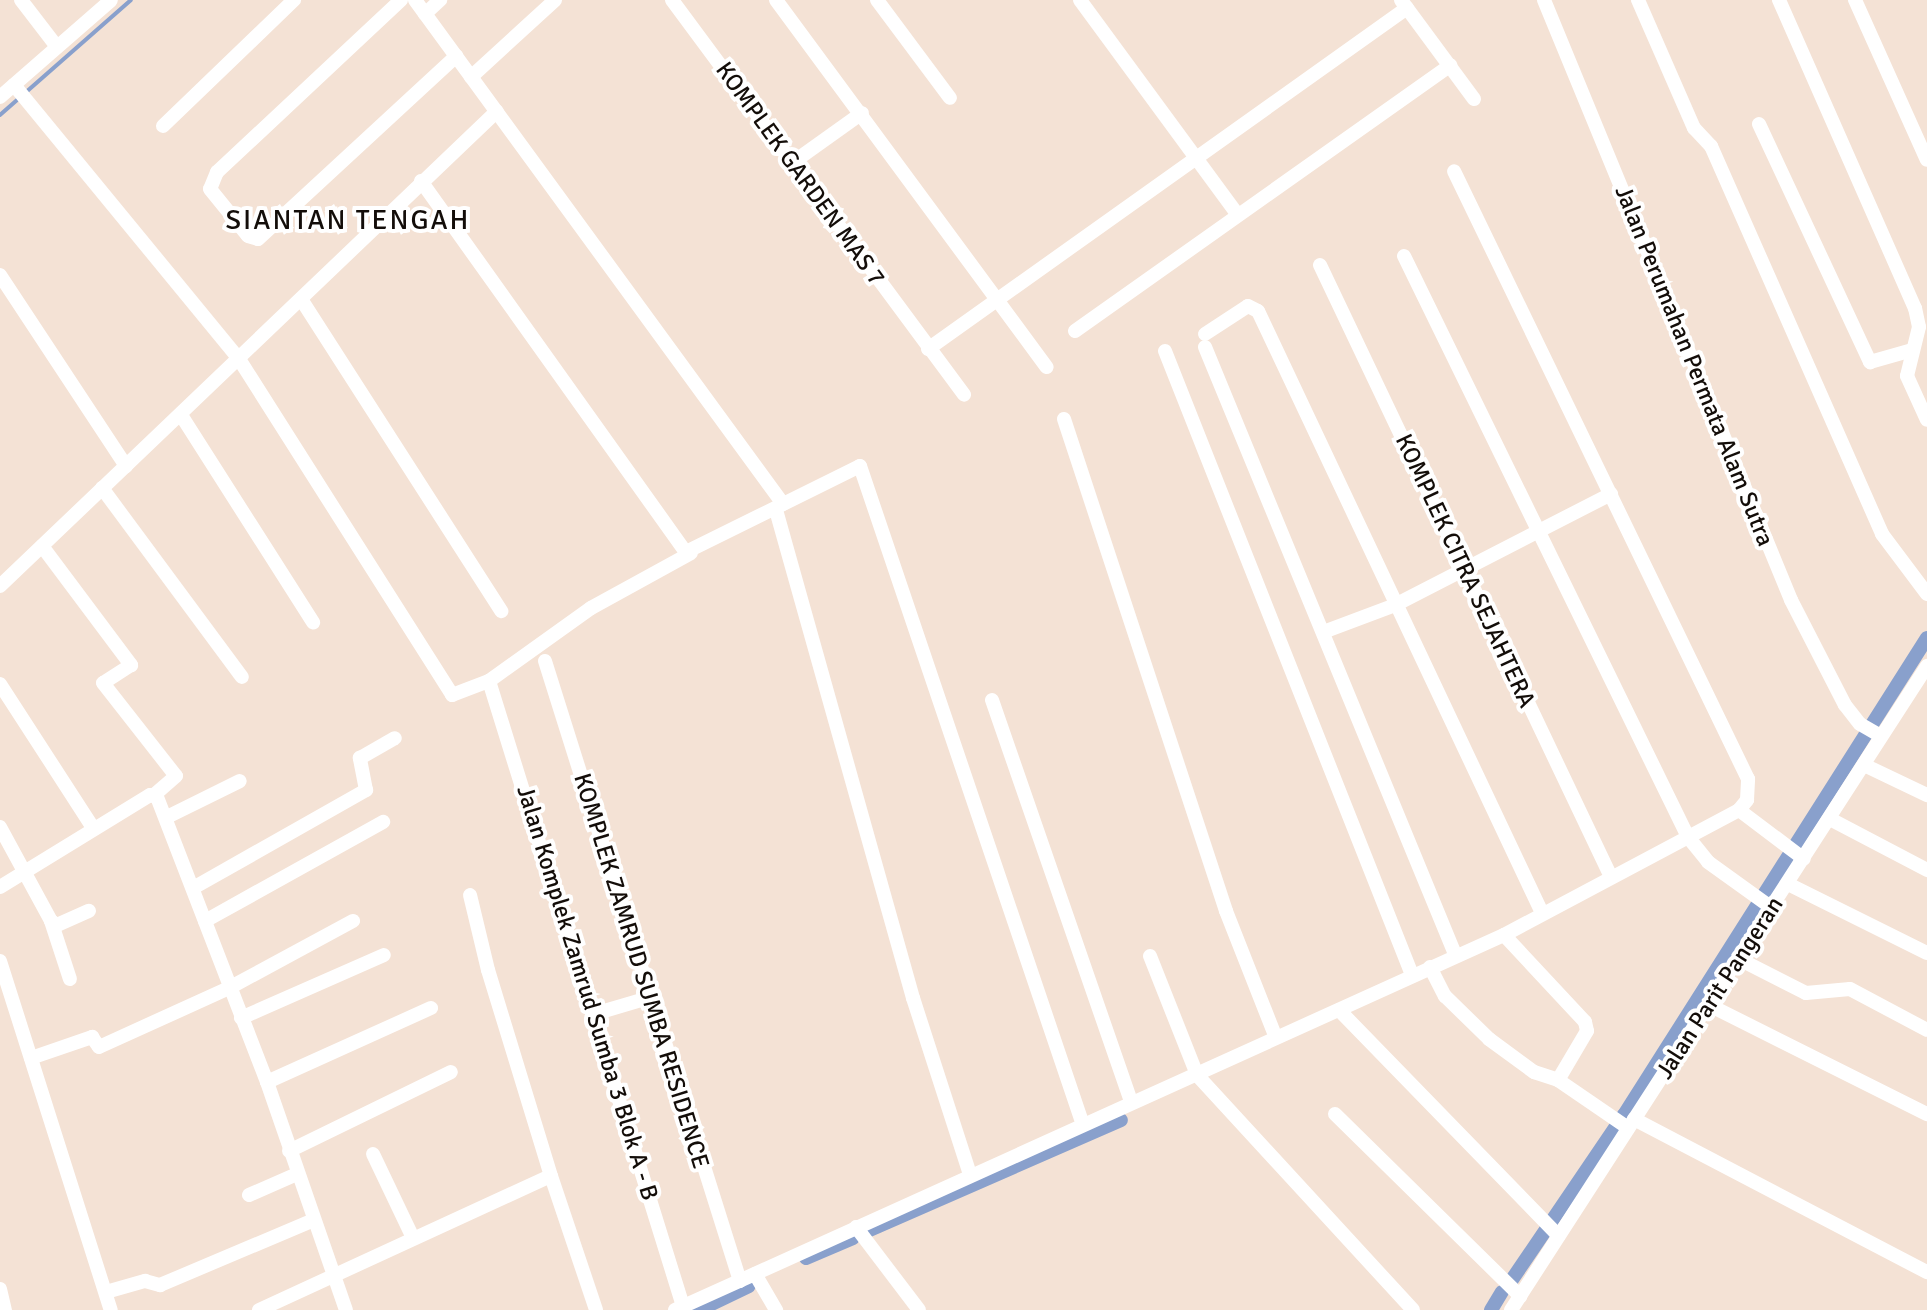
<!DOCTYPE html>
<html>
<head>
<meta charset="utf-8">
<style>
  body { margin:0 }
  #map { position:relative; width:1927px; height:1310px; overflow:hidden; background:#f4e2d5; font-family:Signika,sans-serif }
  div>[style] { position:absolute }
  .stream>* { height:4px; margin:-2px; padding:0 2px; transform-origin:2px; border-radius:2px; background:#89a0cc }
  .canal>* { height:14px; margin:-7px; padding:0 7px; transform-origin:7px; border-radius:7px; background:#89a0cc }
  .street>* { height:14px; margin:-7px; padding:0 7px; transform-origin:7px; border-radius:7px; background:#fff }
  span { translate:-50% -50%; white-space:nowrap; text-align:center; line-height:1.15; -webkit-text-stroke:8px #fff; paint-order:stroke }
  .street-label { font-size:24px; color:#130d09 }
  .quarter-label { font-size:28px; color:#130d09; letter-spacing:2px }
</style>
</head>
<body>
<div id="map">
  <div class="stream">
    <i style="left:0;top:115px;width:174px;rotate:-41.3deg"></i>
  </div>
  <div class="canal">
    <i style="left:867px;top:1231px;width:277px;rotate:-23.6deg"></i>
    <i style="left:806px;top:1258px;width:51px;rotate:-23.1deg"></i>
    <i style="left:1511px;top:1281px;width:201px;rotate:-55.8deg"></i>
    <i style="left:1624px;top:1115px;width:565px;rotate:-57.58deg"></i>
    <i style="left:699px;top:1310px;width:55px;rotate:-25.6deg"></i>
    <i style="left:1491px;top:1310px;width:21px;rotate:-59deg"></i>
  </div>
  <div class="street">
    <i style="left:21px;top:0;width:59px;rotate:52.5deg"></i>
    <i style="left:401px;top:0;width:252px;rotate:136.9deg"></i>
    <i style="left:217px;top:172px;width:18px;rotate:112deg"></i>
    <i style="left:210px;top:189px;width:60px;rotate:51deg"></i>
    <i style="left:248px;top:236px;width:10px;rotate:17deg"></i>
    <i style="left:258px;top:239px;width:270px;rotate:-42.7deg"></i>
    <i style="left:415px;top:0;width:624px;rotate:53.86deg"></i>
    <i style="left:672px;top:0;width:491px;rotate:53.5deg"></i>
    <i style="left:776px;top:0;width:456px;rotate:53.6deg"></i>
    <i style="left:877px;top:0;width:122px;rotate:53.3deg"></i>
    <i style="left:1080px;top:0;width:265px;rotate:53.7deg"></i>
    <i style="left:1401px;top:0;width:123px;rotate:53.6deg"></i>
    <i style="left:1544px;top:0;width:649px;rotate:67.62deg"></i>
    <i style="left:1791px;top:600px;width:118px;rotate:62.8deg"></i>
    <i style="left:1845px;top:705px;width:24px;rotate:52deg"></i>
    <i style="left:1860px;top:724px;width:24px;rotate:30deg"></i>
    <i style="left:1638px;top:0;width:140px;rotate:66.4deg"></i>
    <i style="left:1694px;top:128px;width:25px;rotate:47deg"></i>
    <i style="left:1711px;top:146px;width:424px;rotate:66.2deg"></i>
    <i style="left:1882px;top:534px;width:75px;rotate:53.1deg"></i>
    <i style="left:1779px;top:0;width:337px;rotate:66.2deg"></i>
    <i style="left:1915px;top:308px;width:19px;rotate:78deg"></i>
    <i style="left:1919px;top:327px;width:50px;rotate:103.8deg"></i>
    <i style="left:1907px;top:376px;width:48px;rotate:65.6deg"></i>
    <i style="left:1855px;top:0;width:175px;rotate:65.8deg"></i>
    <i style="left:425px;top:14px;width:21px;rotate:-43deg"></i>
    <i style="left:471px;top:77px;width:114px;rotate:-42.5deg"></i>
    <i style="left:14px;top:85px;width:355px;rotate:50.6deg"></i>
    <i style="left:239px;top:359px;width:398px;rotate:57.6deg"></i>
    <i style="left:452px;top:695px;width:40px;rotate:-21deg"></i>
    <i style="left:489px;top:681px;width:125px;rotate:-35.6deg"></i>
    <i style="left:591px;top:608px;width:114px;rotate:-28.8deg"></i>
    <i style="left:0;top:97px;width:147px;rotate:-41.1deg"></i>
    <i style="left:1759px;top:124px;width:263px;rotate:65deg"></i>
    <i style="left:1870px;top:362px;width:44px;rotate:-15.9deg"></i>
    <i style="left:163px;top:126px;width:182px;rotate:-43.9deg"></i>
    <i style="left:792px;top:163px;width:86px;rotate:-35.5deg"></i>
    <i style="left:421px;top:181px;width:456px;rotate:54.5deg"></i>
    <i style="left:686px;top:552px;width:194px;rotate:-26.3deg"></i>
    <i style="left:860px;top:466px;width:693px;rotate:71.3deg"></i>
    <i style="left:1404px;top:256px;width:647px;rotate:63.95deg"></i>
    <i style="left:1688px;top:837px;width:32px;rotate:51deg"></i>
    <i style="left:1708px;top:862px;width:79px;rotate:35.7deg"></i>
    <i style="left:1320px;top:265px;width:678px;rotate:64.57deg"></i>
    <i style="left:0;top:275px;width:229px;rotate:56.6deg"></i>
    <i style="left:301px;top:299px;width:371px;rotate:57.3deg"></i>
    <i style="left:1075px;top:331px;width:460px;rotate:-35.3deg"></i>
    <i style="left:1205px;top:334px;width:51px;rotate:-33.1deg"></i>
    <i style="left:1248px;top:306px;width:11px;rotate:27deg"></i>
    <i style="left:1258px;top:311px;width:666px;rotate:64.74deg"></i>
    <i style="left:1205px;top:347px;width:656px;rotate:67.62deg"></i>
    <i style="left:928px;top:349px;width:588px;rotate:-35.45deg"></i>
    <i style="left:1165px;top:351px;width:671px;rotate:68.4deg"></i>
    <i style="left:181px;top:415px;width:246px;rotate:57.5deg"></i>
    <i style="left:1064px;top:419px;width:518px;rotate:71.77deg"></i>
    <i style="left:1226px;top:911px;width:136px;rotate:68.5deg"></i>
    <i style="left:102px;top:488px;width:235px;rotate:53.5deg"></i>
    <i style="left:776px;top:510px;width:507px;rotate:74.32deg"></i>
    <i style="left:913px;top:998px;width:186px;rotate:72.1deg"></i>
    <i style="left:42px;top:546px;width:149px;rotate:53.2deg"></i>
    <i style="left:131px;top:665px;width:33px;rotate:147deg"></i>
    <i style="left:103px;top:683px;width:118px;rotate:51.9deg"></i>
    <i style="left:176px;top:776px;width:28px;rotate:139deg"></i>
    <i style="left:0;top:586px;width:687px;rotate:-43.7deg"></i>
    <i style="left:1326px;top:631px;width:74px;rotate:-20.6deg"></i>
    <i style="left:1395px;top:605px;width:243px;rotate:-27.2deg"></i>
    <i style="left:545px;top:661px;width:650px;rotate:72.54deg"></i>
    <i style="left:489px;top:681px;width:654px;rotate:72.76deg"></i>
    <i style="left:0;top:684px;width:171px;rotate:57.1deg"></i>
    <i style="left:992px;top:700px;width:424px;rotate:70.9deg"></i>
    <i style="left:1864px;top:765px;width:70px;rotate:25.5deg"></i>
    <i style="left:1739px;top:810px;width:81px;rotate:37deg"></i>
    <i style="left:167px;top:817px;width:81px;rotate:-26.3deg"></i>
    <i style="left:1830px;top:819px;width:110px;rotate:27.7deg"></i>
    <i style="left:0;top:827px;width:107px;rotate:61.5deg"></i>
    <i style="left:51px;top:921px;width:61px;rotate:71.9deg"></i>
    <i style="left:1788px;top:884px;width:155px;rotate:26.4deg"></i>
    <i style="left:0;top:887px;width:176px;rotate:-31.5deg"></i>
    <i style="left:150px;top:795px;width:7px;rotate:16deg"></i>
    <i style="left:157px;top:797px;width:305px;rotate:68.9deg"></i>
    <i style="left:267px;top:1082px;width:241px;rotate:70.9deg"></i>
    <i style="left:193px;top:888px;width:199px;rotate:-29.5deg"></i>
    <i style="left:366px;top:790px;width:33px;rotate:-101deg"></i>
    <i style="left:360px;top:758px;width:40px;rotate:-29.7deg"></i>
    <i style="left:51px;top:921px;width:7px;rotate:34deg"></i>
    <i style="left:57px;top:925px;width:35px;rotate:-24deg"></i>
    <i style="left:205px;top:921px;width:204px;rotate:-29.1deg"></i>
    <i style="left:1504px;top:935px;width:119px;rotate:47deg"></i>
    <i style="left:1585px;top:1022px;width:9px;rotate:77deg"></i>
    <i style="left:1587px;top:1031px;width:57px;rotate:120.6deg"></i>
    <i style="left:1558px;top:1080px;width:85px;rotate:34.4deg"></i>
    <i style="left:1150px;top:956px;width:128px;rotate:68.4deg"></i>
    <i style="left:1197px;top:1075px;width:319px;rotate:47.4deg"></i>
    <i style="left:1739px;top:959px;width:75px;rotate:26.9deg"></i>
    <i style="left:1806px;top:993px;width:44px;rotate:-5.2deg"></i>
    <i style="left:1850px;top:989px;width:87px;rotate:28deg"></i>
    <i style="left:0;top:961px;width:366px;rotate:72.4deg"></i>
    <i style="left:1430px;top:967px;width:33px;rotate:63deg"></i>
    <i style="left:1445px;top:996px;width:62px;rotate:44.3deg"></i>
    <i style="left:1489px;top:1039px;width:56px;rotate:36.3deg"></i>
    <i style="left:1534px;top:1072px;width:25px;rotate:18deg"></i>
    <i style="left:1709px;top:1005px;width:244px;rotate:26.6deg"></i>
    <i style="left:1339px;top:1010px;width:315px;rotate:45.8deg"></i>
    <i style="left:594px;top:1014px;width:56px;rotate:-16.5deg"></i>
    <i style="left:241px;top:1018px;width:156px;rotate:-23.8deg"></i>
    <i style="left:31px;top:1058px;width:65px;rotate:-19deg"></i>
    <i style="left:92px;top:1037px;width:12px;rotate:55deg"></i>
    <i style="left:99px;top:1047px;width:143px;rotate:-24.4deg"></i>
    <i style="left:229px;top:988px;width:141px;rotate:-28.4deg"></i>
    <i style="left:267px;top:1082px;width:180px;rotate:-24.3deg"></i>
    <i style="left:1335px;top:1114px;width:260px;rotate:44.5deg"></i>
    <i style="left:1634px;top:1119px;width:331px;rotate:27.6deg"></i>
    <i style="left:289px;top:1151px;width:180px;rotate:-26deg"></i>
    <i style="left:373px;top:1154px;width:93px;rotate:64.5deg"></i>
    <i style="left:551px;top:1176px;width:141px;rotate:71.4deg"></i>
    <i style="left:249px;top:1195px;width:52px;rotate:-23.6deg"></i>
    <i style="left:856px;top:1227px;width:104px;rotate:52.8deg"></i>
    <i style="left:755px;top:1274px;width:42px;rotate:59.7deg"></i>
    <i style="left:0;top:1289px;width:22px;rotate:77deg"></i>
    <i style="left:106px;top:1292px;width:41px;rotate:-15.8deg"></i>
    <i style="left:145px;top:1281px;width:16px;rotate:15deg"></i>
    <i style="left:160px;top:1285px;width:167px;rotate:-22.9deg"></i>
    <i style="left:259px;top:1310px;width:321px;rotate:-24.7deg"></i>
    <i style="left:551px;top:1176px;width:215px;rotate:-107deg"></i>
    <i style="left:488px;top:970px;width:77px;rotate:-103.5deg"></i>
    <i style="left:675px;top:1310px;width:910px;rotate:-24.34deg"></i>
    <i style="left:1504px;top:935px;width:266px;rotate:-28deg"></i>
    <i style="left:1739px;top:810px;width:13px;rotate:-51deg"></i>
    <i style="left:1747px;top:800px;width:21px;rotate:-87deg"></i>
    <i style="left:1748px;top:779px;width:675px;rotate:-115.81deg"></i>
    <i style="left:1511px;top:1310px;width:767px;rotate:-57.14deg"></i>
  </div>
  <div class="street-label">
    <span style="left:800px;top:174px;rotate:54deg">KOMPLEK GARDEN MAS 7</span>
    <span style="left:1694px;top:366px;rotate:68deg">Jalan Perumahan Permata Alam Sutra</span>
    <span style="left:1465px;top:571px;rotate:65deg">KOMPLEK CITRA SEJAHTERA</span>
    <span style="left:641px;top:971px;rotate:73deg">KOMPLEK ZAMRUD SUMBA RESIDENCE</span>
    <span style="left:1720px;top:988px;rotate:-57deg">Jalan Parit Pangeran</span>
    <span style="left:587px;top:993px;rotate:73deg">Jalan Komplek Zamrud Sumba 3 Blok A - B</span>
  </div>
  <div class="quarter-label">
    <span style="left:348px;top:220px">SIANTAN TENGAH</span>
  </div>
</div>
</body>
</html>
